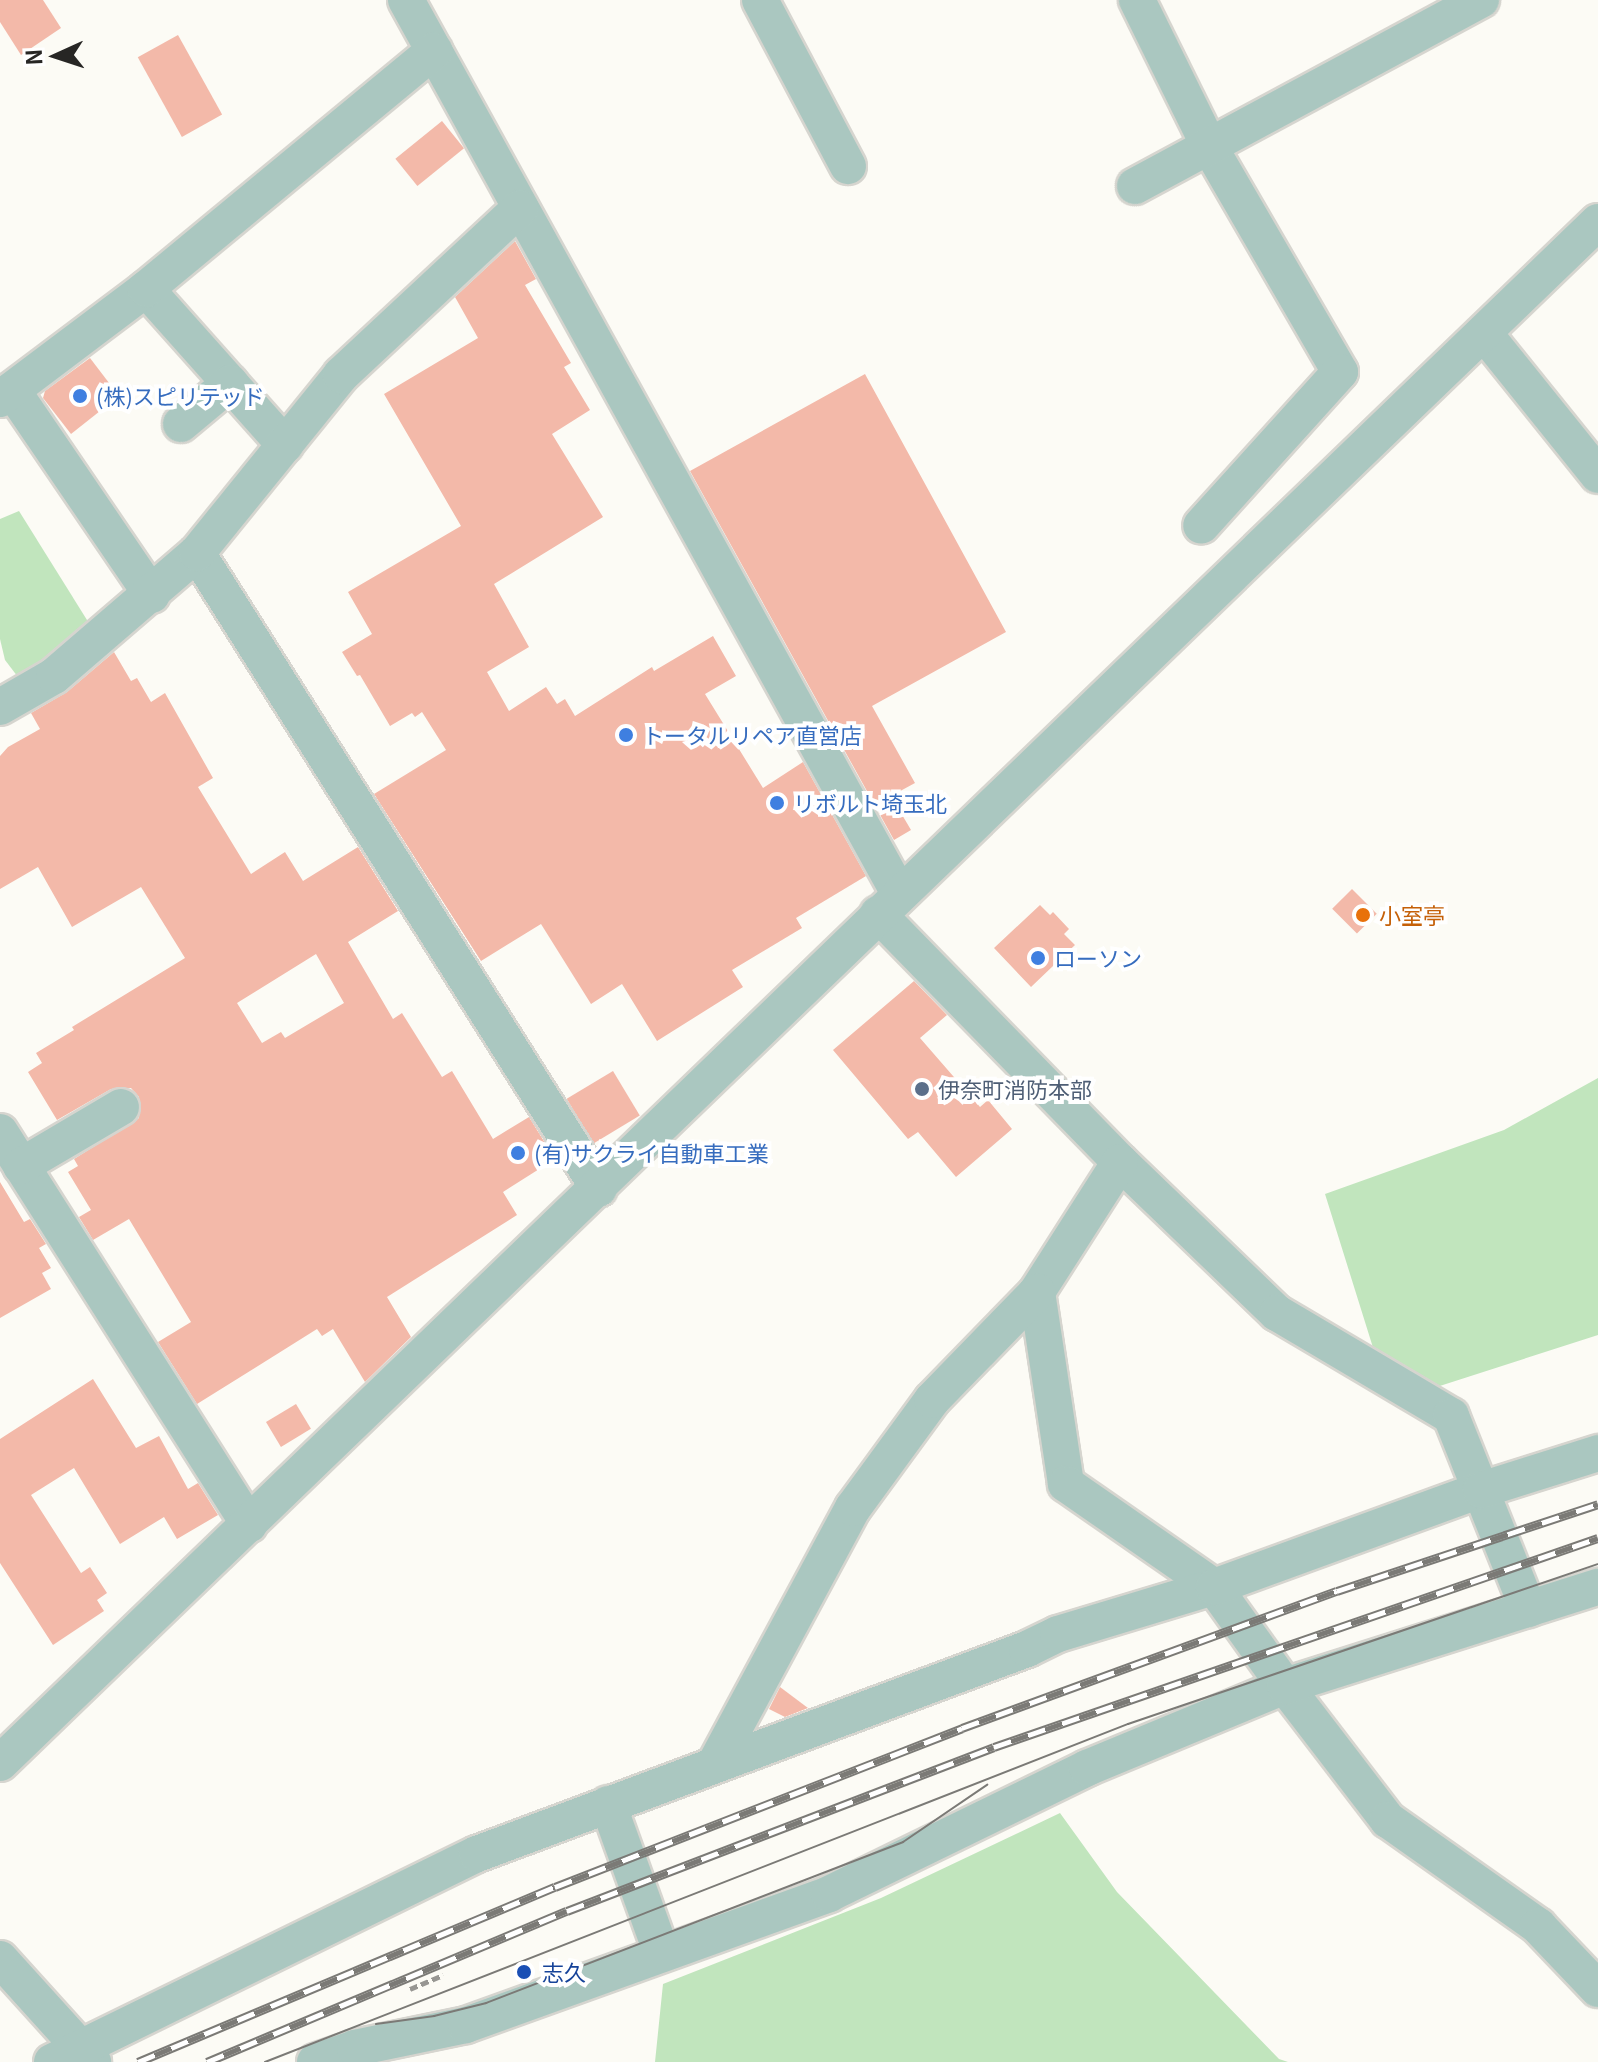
<!DOCTYPE html>
<html>
<head>
<meta charset="utf-8">
<style>
  body { margin:0 }
  #map { position:relative; width:1598px; height:2062px; overflow:hidden; background:#fcfbf5; font-family:Georgia,"Noto Sans JP",serif }
  div>[style] { position:absolute }
  .green>* { inset:0; background:#c1e5bd }
  .building>* { inset:0; background:#f3b9a9; transform-origin:0 0 }
  .path>* { height:5px; margin-top:-2.5px; transform-origin:0; background:repeating-linear-gradient(90deg,#979692 0 8px,transparent 0 12px) }
  .roads { filter:drop-shadow(2px 0 #d6d5cf) drop-shadow(-2px 0 #d6d5cf) drop-shadow(0 2px #d6d5cf) drop-shadow(0 -2px #d6d5cf) }
  .minor>* { height:36px; margin:-18px; padding:0 18px; transform-origin:18px; border-radius:18px; background:#aac7c0 }
  .tram>* { height:2px; margin:-1px; padding:0 1px; transform-origin:1px; border-radius:1px; background:#7b7a76 }
  .rail>* { height:9px; margin-top:-4.5px; transform-origin:0; background:repeating-linear-gradient(90deg,#fff 0 18px,#7b7a76 0 36px); box-sizing:border-box; border-block:2px solid #7b7a76 }
  .dots>* { width:22px; height:22px; translate:-50% -50%; box-sizing:border-box; border:4px solid #fff; border-radius:50% }
  span { translate:-50% -50%; white-space:nowrap; text-align:center; line-height:1.15; -webkit-text-stroke:8px #fff; paint-order:stroke }
  .shop-label { font-size:22px; color:#366cbe }
  .left { translate:0 -50%; text-align:left }
  .food-label { font-size:22px; color:#c56008 }
  .service-label { font-size:22px; color:#4e5e75 }
  .transit-label { font-size:22px; color:#164399 }
  .north { position:absolute; left:16px; top:16px; width:80px; height:80px; -webkit-text-stroke:6px #fff; paint-order:stroke; rotate:267deg; font-size:22px; font-weight:700; line-height:32px; text-align:center; color:#272624 }
  .north::after { content:''; display:block; margin:auto; width:28px; height:36px; background:#272624; clip-path:polygon(50% 0,100% 100%,50% 72%,0 100%) }
</style>
</head>
<body>
<div id="map">
  <div class="green">
    <i style="clip-path:polygon(19px 511px,92px 628px,21px 681px,5px 660px,0 639px,0 519px)"></i>
    <i style="clip-path:polygon(1598px 1078px,1598px 1335px,1390px 1402px,1325px 1194px,1504px 1130px)"></i>
    <i style="clip-path:polygon(1060px 1813px,1117px 1892px,1279px 2059px,1288px 2062px,655px 2062px,663px 1984px,881px 1898px)"></i>
  </div>
  <div class="building">
    <i style="clip-path:polygon(0 0,43px 0,61px 28px,21px 55px,0 22px)"></i>
    <i style="left:178px;top:35px;width:91px;height:46px;rotate:61deg"></i>
    <i style="left:442px;top:121px;width:35px;height:60px;rotate:51deg"></i>
    <i style="clip-path:polygon(515px 241px,536px 279px,525px 285px,571px 363px,564px 367px,590px 410px,552px 434px,603px 517px,494px 584px,529px 647px,487px 672px,509px 711px,546px 687px,557px 704px,565px 699px,575px 716px,652px 667px,654px 671px,713px 636px,736px 676px,705px 694px,763px 788px,803px 762px,866px 876px,796px 918px,802px 928px,732px 970px,743px 987px,657px 1041px,622px 984px,591px 1004px,541px 924px,481px 961px,374px 794px,446px 750px,422px 712px,415px 717px,412px 713px,390px 726px,360px 675px,357px 676px,342px 652px,372px 634px,348px 592px,461px 526px,384px 394px,478px 338px,455px 297px)"></i>
    <i style="clip-path:polygon(90px 358px,119px 396px,71px 434px,43px 398px,45px 391px)"></i>
    <i style="clip-path:polygon(865px 374px,1006px 632px,872px 706px,915px 783px,891px 796px,911px 830px,894px 840px,690px 471px)"></i>
    <i style="clip-path:polygon(evenodd,114px 652px,131px 681px,137px 678px,151px 702px,165px 693px,213px 778px,198px 787px,251px 874px,285px 852px,303px 881px,358px 847px,398px 911px,348px 942px,393px 1019px,402px 1013px,442px 1077px,452px 1071px,493px 1139px,529px 1117px,555px 1159px,503px 1192px,517px 1215px,387px 1297px,411px 1337px,365px 1382px,333px 1329px,322px 1336px,317px 1329px,197px 1404px,158px 1342px,191px 1322px,129px 1219px,93px 1240px,79px 1217px,91px 1210px,68px 1172px,78px 1166px,74px 1159px,139px 1118px,139px 1097px,131px 1088px,111px 1089px,57px 1120px,28px 1072px,42px 1063px,36px 1053px,74px 1030px,72px 1027px,185px 958px,141px 887px,72px 927px,38px 867px,0 889px,0 756px,8px 747px,40px 729px,31px 713px,67px 692px,114px 652px,316px 954px,344px 1003px,285px 1038px,281px 1032px,262px 1043px,237px 1003px,316px 954px)"></i>
    <i style="left:1352px;top:889px;width:35px;height:28px;rotate:45deg"></i>
    <i style="clip-path:polygon(1040px 905px,1050px 915px,1053px 912px,1069px 929px,1064px 934px,1075px 945px,1031px 987px,994px 948px)"></i>
    <i style="clip-path:polygon(914px 981px,947px 1015px,920px 1038px,980px 1107px,988px 1100px,1012px 1129px,956px 1177px,918px 1132px,908px 1139px,833px 1050px)"></i>
    <i style="left:613px;top:1071px;width:52px;height:54px;rotate:59deg"></i>
    <i style="clip-path:polygon(0 1182px,24px 1222px,30px 1219px,46px 1244px,39px 1248px,51px 1268px,42px 1273px,51px 1289px,0 1318px)"></i>
    <i style="clip-path:polygon(93px 1379px,136px 1448px,159px 1436px,188px 1489px,198px 1483px,218px 1515px,177px 1539px,164px 1517px,120px 1544px,74px 1468px,31px 1495px,81px 1573px,90px 1567px,107px 1593px,97px 1600px,104px 1611px,53px 1645px,0 1563px,0 1439px)"></i>
    <i style="left:296px;top:1404px;width:29px;height:35px;rotate:59deg"></i>
    <i style="clip-path:polygon(780px 1687px,808px 1708px,785px 1717px,769px 1709px)"></i>
  </div>
  <div class="path">
    <i style="left:410px;top:1989px;width:36px;rotate:-23deg"></i>
  </div>
  <div class="roads">
    <div class="minor">
      <i style="left:406px;top:0;width:1020px;rotate:61.1deg"></i>
      <i style="left:760px;top:0;width:188px;rotate:62.1deg"></i>
      <i style="left:1137px;top:0;width:163px;rotate:63.7deg"></i>
      <i style="left:1209px;top:146px;width:261px;rotate:59.9deg"></i>
      <i style="left:1340px;top:372px;width:207px;rotate:132.1deg"></i>
      <i style="left:1135px;top:186px;width:393px;rotate:-28.3deg"></i>
      <i style="left:146px;top:289px;width:209px;rotate:48.3deg"></i>
      <i style="left:1484px;top:333px;width:182px;rotate:51.2deg"></i>
      <i style="left:12px;top:390px;width:248px;rotate:55.7deg"></i>
      <i style="left:0;top:399px;width:183px;rotate:-37deg"></i>
      <i style="left:146px;top:289px;width:374px;rotate:-39.6deg"></i>
      <i style="left:181px;top:424px;width:64px;rotate:-39.9deg"></i>
      <i style="left:197px;top:553px;width:752px;rotate:57.7deg"></i>
      <i style="left:0;top:707px;width:62px;rotate:-29.9deg"></i>
      <i style="left:54px;top:676px;width:189px;rotate:-40.7deg"></i>
      <i style="left:197px;top:553px;width:229px;rotate:-51deg"></i>
      <i style="left:341px;top:375px;width:245px;rotate:-43deg"></i>
      <i style="left:878px;top:914px;width:347px;rotate:45.7deg"></i>
      <i style="left:1120px;top:1162px;width:218px;rotate:43.9deg"></i>
      <i style="left:1277px;top:1313px;width:202px;rotate:30.6deg"></i>
      <i style="left:1451px;top:1416px;width:208px;rotate:68.2deg"></i>
      <i style="left:0;top:1132px;width:465px;rotate:57.6deg"></i>
      <i style="left:1120px;top:1162px;width:154px;rotate:122.6deg"></i>
      <i style="left:1037px;top:1292px;width:194px;rotate:81.4deg"></i>
      <i style="left:1066px;top:1484px;width:180px;rotate:34.8deg"></i>
      <i style="left:1214px;top:1587px;width:122px;rotate:54.4deg"></i>
      <i style="left:1285px;top:1686px;width:169px;rotate:52.5deg"></i>
      <i style="left:1388px;top:1820px;width:184px;rotate:35.2deg"></i>
      <i style="left:1538px;top:1926px;width:87px;rotate:46.4deg"></i>
      <i style="left:21px;top:1166px;width:116px;rotate:-30.5deg"></i>
      <i style="left:0;top:1763px;width:2220px;rotate:-43.96deg"></i>
      <i style="left:715px;top:1764px;width:291px;rotate:-61.7deg"></i>
      <i style="left:853px;top:1508px;width:134px;rotate:-53.8deg"></i>
      <i style="left:932px;top:1400px;width:151px;rotate:-45.8deg"></i>
      <i style="left:608px;top:1804px;width:159px;rotate:70.2deg"></i>
      <i style="left:0;top:1959px;width:139px;rotate:47.9deg"></i>
      <i style="left:52px;top:2062px;width:473px;rotate:-26.1deg"></i>
      <i style="left:477px;top:1854px;width:587px;rotate:-20.44deg"></i>
      <i style="left:1027px;top:1649px;width:34px;rotate:-26deg"></i>
      <i style="left:1058px;top:1634px;width:163px;rotate:-16.8deg"></i>
      <i style="left:1214px;top:1587px;width:284px;rotate:-20deg"></i>
      <i style="left:1481px;top:1490px;width:123px;rotate:-17.5deg"></i>
      <i style="left:315px;top:2062px;width:42px;rotate:-19.3deg"></i>
      <i style="left:355px;top:2048px;width:113px;rotate:-11.7deg"></i>
      <i style="left:466px;top:2025px;width:386px;rotate:-19.8deg"></i>
      <i style="left:829px;top:1894px;width:287px;rotate:-26deg"></i>
      <i style="left:1087px;top:1768px;width:214px;rotate:-22.5deg"></i>
      <i style="left:1285px;top:1686px;width:328px;rotate:-17.6deg"></i>
    </div>
  </div>
  <div class="tram">
    <i style="left:376px;top:2024px;width:59px;rotate:-7.9deg"></i>
    <i style="left:434px;top:2016px;width:54px;rotate:-14deg"></i>
    <i style="left:486px;top:2003px;width:447px;rotate:-21.1deg"></i>
    <i style="left:903px;top:1842px;width:102px;rotate:-34.2deg"></i>
    <i style="left:265px;top:2062px;width:927px;rotate:-21.39deg"></i>
    <i style="left:1128px;top:1724px;width:496px;rotate:-18.8deg"></i>
  </div>
  <div class="rail">
    <i style="left:138px;top:2062px;width:452px;rotate:-22.8deg"></i>
    <i style="left:555px;top:1887px;width:437px;rotate:-21.3deg"></i>
    <i style="left:962px;top:1728px;width:399px;rotate:-20.1deg"></i>
    <i style="left:1337px;top:1591px;width:275px;rotate:-18.4deg"></i>
    <i style="left:207px;top:2062px;width:390px;rotate:-22.8deg"></i>
    <i style="left:567px;top:1911px;width:457px;rotate:-21deg"></i>
    <i style="left:994px;top:1747px;width:639px;rotate:-19.09deg"></i>
  </div>
  <div class="dots">
    <i style="left:80px;top:396px;background:#3f7fe0"></i>
    <i style="left:626px;top:735px;background:#3f7fe0"></i>
    <i style="left:777px;top:803px;background:#3f7fe0"></i>
    <i style="left:1363px;top:915px;background:#e8710a"></i>
    <i style="left:1038px;top:958px;background:#3f7fe0"></i>
    <i style="left:922px;top:1089px;background:#5c6f8a"></i>
    <i style="left:518px;top:1153px;background:#3f7fe0"></i>
    <i style="left:524px;top:1972px;background:#1a4fb4"></i>
  </div>
  <div class="shop-label">
    <span class="left" style="left:96px;top:396px">(株)スピリテッド</span>
    <span class="left" style="left:642px;top:735px">トータルリペア直営店</span>
    <span class="left" style="left:793px;top:803px">リボルト埼玉北</span>
    <span class="left" style="left:1054px;top:958px">ローソン</span>
    <span class="left" style="left:534px;top:1153px">(有)サクライ自動車工業</span>
  </div>
  <div class="food-label">
    <span class="left" style="left:1379px;top:915px">小室亭</span>
  </div>
  <div class="service-label">
    <span class="left" style="left:938px;top:1089px">伊奈町消防本部</span>
  </div>
  <div class="transit-label">
    <span class="left" style="left:542px;top:1972px">志久</span>
  </div>
  <div class="north">N</div>
</div>
</body>
</html>
